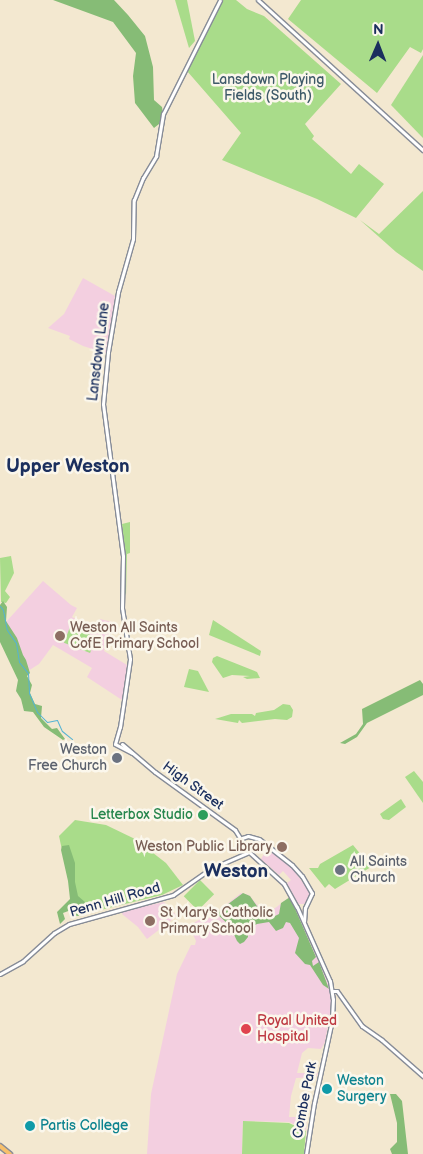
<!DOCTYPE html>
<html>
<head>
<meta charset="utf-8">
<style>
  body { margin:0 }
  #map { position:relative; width:423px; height:1154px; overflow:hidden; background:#f3e8d0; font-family:"Balsamiq Sans",sans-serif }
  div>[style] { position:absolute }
  .built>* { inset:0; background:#f3cfe0 }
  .green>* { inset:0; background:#a9dc8a; transform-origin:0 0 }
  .forest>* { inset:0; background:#86bc76 }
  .stream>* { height:1px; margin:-0.5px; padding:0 0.5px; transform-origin:0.5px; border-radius:0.5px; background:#55b3d3 }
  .roads { filter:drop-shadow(1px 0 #878c97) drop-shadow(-1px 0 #878c97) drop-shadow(0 1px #878c97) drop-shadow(0 -1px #878c97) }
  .tertiary>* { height:3px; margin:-1.5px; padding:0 1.5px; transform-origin:1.5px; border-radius:1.5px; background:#fff }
  .primary>* { height:4px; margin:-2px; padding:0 2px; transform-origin:2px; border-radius:2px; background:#f7c06b }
  .dots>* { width:14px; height:14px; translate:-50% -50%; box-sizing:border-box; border:2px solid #fbf7ec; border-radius:50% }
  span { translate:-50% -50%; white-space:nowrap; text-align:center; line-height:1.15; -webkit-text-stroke:5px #fbf7ec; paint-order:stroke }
  .park-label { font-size:14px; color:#3e5a69 }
  .street-label { font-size:14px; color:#1b2f5e }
  .education-label { font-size:14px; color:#785e54 }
  .left { translate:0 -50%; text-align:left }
  .right { translate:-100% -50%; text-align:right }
  .worship-label { font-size:14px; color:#5b616d }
  .leisure-label { font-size:14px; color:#27864d }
  .health-label { font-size:14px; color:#be3a42 }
  .culture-label { font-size:14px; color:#0d838f }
  .district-label { font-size:19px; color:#1b2f5e; font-weight:700 }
  .north { position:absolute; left:353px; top:20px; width:50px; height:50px; -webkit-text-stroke:4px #fbf7ec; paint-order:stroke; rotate:1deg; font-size:14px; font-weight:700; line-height:20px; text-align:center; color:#1b2f5e }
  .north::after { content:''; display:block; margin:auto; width:18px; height:22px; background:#1b2f5e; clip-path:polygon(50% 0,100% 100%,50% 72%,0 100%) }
</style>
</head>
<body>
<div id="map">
  <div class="built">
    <i style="clip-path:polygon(83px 278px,115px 296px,106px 353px,83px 346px,69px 339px,70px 336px,48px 328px,64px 314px)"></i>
    <i style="clip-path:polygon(43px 581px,71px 605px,77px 608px,72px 617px,87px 625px,86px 628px,96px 631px,100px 619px,112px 622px,104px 651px,127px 665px,122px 700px,87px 677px,92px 668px,53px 645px,39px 664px,28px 671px,6px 622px)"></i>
    <i style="clip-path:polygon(267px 849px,290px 865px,309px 891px,309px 898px,304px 904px,298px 904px,287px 883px,291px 880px,283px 871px,279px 875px,261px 859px)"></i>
    <i style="clip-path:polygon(241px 893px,249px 895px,266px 915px,287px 899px,293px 905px,330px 986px,332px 1002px,325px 1042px,321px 1049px,308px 1048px,302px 1053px,297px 1073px,318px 1073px,316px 1077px,296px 1078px,291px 1096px,289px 1117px,307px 1117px,306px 1130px,289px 1122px,243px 1121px,242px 1154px,147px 1154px,151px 1094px,177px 974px,191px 945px,195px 945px,196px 941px,189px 926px,202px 918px,205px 921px)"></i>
    <i style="clip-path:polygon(164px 902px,177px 916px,147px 939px,138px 927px,122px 914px,123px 911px)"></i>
  </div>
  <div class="green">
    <i style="clip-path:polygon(175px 0,187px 0,195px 41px,189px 48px)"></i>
    <i style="clip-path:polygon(223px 0,236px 0,247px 9px,264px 16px,341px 84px,305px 124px,314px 136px,312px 139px,351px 174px,359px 164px,384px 184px,356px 218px,317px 199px,222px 160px,241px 133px,187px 71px)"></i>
    <i style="clip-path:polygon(301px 0,423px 0,423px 49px,421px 53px,410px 47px,377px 93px,288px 19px)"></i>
    <i style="clip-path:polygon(423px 55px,423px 138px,391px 105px)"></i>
    <i style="clip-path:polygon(423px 191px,423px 271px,396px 252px,360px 220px,379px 234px)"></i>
    <i style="clip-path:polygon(130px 522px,130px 553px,127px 554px,126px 595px,124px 591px,126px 559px,122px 524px)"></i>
    <i style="clip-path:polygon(11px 556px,14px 573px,5px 591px,10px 597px,6px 603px,1px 602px,0 558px)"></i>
    <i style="clip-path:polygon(213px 620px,261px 651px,260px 656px,209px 635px)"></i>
    <i style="left:70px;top:627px;width:28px;height:17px;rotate:21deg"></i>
    <i style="clip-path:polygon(217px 656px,257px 672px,260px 678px,247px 679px,243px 677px,250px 676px,232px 675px,223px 678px,212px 662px,213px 658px)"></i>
    <i style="clip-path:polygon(189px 669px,198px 671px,209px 692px,184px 687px)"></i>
    <i style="clip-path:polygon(283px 704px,290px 705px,293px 710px,292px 717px,287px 720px,275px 719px,242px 723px,239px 720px,238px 723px,215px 719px,231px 714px,252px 714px,255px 716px,256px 713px,274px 710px)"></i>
    <i style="clip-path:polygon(414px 771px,423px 782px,423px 803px,405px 777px)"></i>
    <i style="clip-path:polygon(401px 799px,406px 807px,389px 820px,383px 819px,380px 814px)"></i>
    <i style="clip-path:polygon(75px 820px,106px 825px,135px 839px,166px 863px,183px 885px,162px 895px,76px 916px,59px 836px)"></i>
    <i style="clip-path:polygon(353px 845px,371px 867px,335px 889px,329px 884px,325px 888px,309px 868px,318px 868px,320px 864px)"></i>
    <i style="left:200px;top:880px;width:20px;height:23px;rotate:45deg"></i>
    <i style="clip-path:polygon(243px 1121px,289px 1123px,306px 1131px,304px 1154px,242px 1154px)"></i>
  </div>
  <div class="forest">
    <i style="clip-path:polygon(53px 0,114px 0,128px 15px,145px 36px,153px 67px,154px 100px,162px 107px,163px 113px,159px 124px,154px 128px,135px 103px,133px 76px,136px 53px,113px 22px)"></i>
    <i style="clip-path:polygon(3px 601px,7px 607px,6px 621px,17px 638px,23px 655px,26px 660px,30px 673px,27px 676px,32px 685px,30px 693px,35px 704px,42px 706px,41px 718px,52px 729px,57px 728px,65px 739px,63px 740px,44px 727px,33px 712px,24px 711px,21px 699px,16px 691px,18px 680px,0 642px,0 605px)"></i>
    <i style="clip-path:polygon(420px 680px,423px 684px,423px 695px,367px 723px,357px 737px,345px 744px,340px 743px,356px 734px,363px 724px,362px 709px)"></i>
    <i style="clip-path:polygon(69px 845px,75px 863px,75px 882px,78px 896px,85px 902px,86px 911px,78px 916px,74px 915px,71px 910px,63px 913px,65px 919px,60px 924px,57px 912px,70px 899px,68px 881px,61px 850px,62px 846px)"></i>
    <i style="clip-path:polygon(243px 893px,250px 896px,261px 912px,268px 911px,271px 918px,279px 914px,281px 903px,290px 897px,316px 957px,312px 961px,313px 966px,319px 962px,329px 989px,323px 985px,310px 965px,305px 964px,295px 953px,299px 938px,290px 923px,286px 922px,283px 928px,276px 931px,269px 922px,257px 924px,248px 929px,248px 937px,244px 942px,240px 944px,237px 941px,230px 926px,216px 913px)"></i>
    <i style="clip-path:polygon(390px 1094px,396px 1094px,402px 1101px,408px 1154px,392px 1154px,390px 1149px,397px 1142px,397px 1123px)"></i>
  </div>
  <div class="stream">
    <i style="left:0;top:606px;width:5px;rotate:53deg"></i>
    <i style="left:3px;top:610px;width:20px;rotate:79deg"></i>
    <i style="left:7px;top:630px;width:16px;rotate:55deg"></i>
    <i style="left:16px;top:643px;width:19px;rotate:81deg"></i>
    <i style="left:19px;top:662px;width:14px;rotate:51deg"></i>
    <i style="left:28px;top:673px;width:20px;rotate:87deg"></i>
    <i style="left:29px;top:693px;width:21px;rotate:67deg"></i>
    <i style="left:37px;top:712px;width:14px;rotate:45deg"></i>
    <i style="left:47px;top:722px;width:10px;rotate:-11deg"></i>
    <i style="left:57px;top:720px;width:12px;rotate:66deg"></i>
    <i style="left:62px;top:731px;width:13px;rotate:39deg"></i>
  </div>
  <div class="roads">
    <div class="tertiary">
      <i style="left:258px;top:0;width:223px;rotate:42.3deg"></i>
      <i style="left:122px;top:744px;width:43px;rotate:40.3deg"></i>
      <i style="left:155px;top:772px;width:99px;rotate:35.9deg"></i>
      <i style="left:235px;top:830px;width:26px;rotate:58deg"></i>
      <i style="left:249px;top:852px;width:47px;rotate:42.4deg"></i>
      <i style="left:284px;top:884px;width:26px;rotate:61deg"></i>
      <i style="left:297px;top:907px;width:81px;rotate:66deg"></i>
      <i style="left:330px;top:981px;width:18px;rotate:81deg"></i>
      <i style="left:333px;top:999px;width:21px;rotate:93deg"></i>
      <i style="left:332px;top:1020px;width:85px;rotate:102.2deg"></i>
      <i style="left:314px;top:1103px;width:52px;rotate:98.9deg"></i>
      <i style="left:132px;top:753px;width:19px;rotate:-152deg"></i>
      <i style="left:115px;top:744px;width:18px;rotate:-74deg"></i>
      <i style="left:120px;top:727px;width:69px;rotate:-81.6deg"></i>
      <i style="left:130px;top:659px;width:52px;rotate:-98.9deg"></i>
      <i style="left:122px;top:608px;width:52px;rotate:-88.9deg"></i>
      <i style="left:123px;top:556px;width:153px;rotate:-97.5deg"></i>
      <i style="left:103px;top:404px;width:52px;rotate:-84.5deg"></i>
      <i style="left:108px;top:352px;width:61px;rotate:-80.5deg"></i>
      <i style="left:118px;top:292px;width:55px;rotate:-74.2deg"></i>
      <i style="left:133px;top:239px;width:39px;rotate:-89deg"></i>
      <i style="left:134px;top:200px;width:24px;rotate:-68deg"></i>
      <i style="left:143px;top:178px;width:26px;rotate:-59deg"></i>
      <i style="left:156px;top:156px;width:43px;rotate:-80.5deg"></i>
      <i style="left:163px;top:114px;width:127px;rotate:-63.4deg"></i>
      <i style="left:242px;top:838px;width:6px;rotate:-18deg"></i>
      <i style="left:248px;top:836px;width:11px;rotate:15deg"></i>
      <i style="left:259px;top:839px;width:42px;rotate:38.2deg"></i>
      <i style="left:292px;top:865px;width:15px;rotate:48deg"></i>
      <i style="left:302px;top:876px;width:20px;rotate:60deg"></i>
      <i style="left:312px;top:893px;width:17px;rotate:115deg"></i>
      <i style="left:305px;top:908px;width:13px;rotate:94deg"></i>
      <i style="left:0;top:974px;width:26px;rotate:-29deg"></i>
      <i style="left:23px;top:961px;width:42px;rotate:-42.1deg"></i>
      <i style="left:54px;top:933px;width:17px;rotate:-31deg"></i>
      <i style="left:69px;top:924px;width:108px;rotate:-15.6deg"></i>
      <i style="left:173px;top:895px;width:45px;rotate:-35.1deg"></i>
      <i style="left:210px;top:869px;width:43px;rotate:-23.6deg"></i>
      <i style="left:333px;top:991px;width:4px"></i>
      <i style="left:337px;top:991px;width:43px;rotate:54.5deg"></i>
      <i style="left:362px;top:1026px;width:24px;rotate:35deg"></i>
      <i style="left:382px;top:1040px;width:55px;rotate:41.3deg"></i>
    </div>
    <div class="primary">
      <i style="left:0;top:1146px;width:13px;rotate:39deg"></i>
    </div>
  </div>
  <div class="dots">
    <i style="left:60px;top:636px;background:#8d6e63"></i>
    <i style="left:117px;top:758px;background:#6b7280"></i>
    <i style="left:203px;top:815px;background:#2e9e5b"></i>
    <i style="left:282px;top:847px;background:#8d6e63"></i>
    <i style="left:340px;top:870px;background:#6b7280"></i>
    <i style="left:150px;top:921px;background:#8d6e63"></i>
    <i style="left:246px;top:1029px;background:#e0444e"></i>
    <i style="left:327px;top:1089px;background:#0f9aa8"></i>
    <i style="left:30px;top:1126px;background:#0f9aa8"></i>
  </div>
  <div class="park-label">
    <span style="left:268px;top:88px">Lansdown Playing<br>Fields (South)</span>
  </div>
  <div class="street-label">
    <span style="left:99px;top:352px;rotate:-83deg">Lansdown Lane</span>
    <span style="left:193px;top:786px;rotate:36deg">High Street</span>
    <span style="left:115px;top:900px;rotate:-16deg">Penn Hill Road</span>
    <span style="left:305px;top:1100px;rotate:-79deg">Combe Park</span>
  </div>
  <div class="education-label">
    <span class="left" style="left:70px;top:636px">Weston All Saints<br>CofE Primary School</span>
    <span class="right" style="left:272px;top:847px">Weston Public Library</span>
    <span class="left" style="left:160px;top:921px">St Mary's Catholic<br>Primary School</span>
  </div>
  <div class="worship-label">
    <span class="right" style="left:107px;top:758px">Weston<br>Free Church</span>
    <span class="left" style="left:350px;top:870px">All Saints<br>Church</span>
  </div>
  <div class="leisure-label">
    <span class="right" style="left:193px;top:815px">Letterbox Studio</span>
  </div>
  <div class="health-label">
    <span class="left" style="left:257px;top:1029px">Royal United<br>Hospital</span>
  </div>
  <div class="culture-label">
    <span class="left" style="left:337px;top:1089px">Weston<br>Surgery</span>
    <span class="left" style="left:40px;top:1126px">Partis College</span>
  </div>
  <div class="district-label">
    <span style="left:68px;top:467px">Upper Weston</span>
    <span style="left:236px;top:872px">Weston</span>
  </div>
  <div class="north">N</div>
</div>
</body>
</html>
